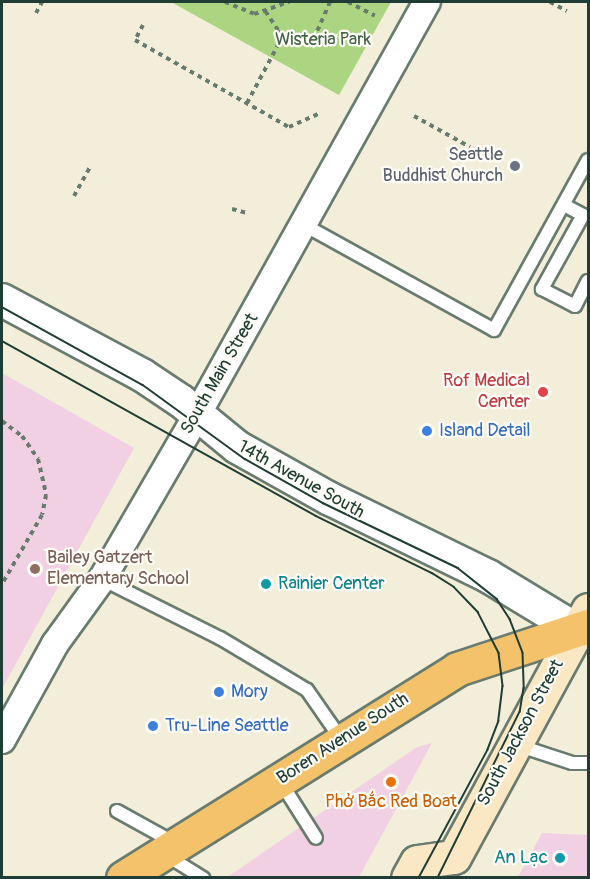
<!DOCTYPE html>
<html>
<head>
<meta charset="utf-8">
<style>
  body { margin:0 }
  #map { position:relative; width:590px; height:879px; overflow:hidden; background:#f2eeda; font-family:Pangolin,sans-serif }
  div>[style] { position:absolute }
  .built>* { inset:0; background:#f1d0e3 }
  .green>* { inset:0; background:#abd581 }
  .path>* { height:4px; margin-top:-2px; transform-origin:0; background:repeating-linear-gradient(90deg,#697b6e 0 4.5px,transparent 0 9px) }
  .roads { filter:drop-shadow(2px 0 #697b6e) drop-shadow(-2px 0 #697b6e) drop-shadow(0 2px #697b6e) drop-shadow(0 -2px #697b6e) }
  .service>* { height:12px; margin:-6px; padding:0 6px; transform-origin:6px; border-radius:6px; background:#fff }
  .minor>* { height:26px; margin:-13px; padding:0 13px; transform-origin:13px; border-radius:13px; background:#fff }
  .tertiary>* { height:32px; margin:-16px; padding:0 16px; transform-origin:16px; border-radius:16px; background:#fff }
  .secondary>* { height:33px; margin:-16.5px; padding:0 16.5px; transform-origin:16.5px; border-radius:16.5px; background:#fae7c3 }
  .primary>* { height:33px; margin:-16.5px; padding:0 16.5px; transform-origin:16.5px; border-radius:16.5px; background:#f3c26a }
  .tram>* { height:1.5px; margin:-0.75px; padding:0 0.75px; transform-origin:0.75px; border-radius:0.75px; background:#1f3d34 }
  .dots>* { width:16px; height:16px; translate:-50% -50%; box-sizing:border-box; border:3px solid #fdfcf7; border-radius:50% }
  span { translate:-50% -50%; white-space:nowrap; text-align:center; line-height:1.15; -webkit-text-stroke:4.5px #fdfcf7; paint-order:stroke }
  .park-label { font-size:18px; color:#426347 }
  .worship-label { font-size:18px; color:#5b616d }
  .right { translate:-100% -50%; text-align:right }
  .street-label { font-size:18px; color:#1f3d34 }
  .health-label { font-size:18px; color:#be3a42 }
  .shop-label { font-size:18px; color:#366cbe }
  .left { translate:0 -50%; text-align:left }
  .education-label { font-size:18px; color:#785e54 }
  .culture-label { font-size:18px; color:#0d838f }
  .food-label { font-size:18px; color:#c56008 }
  .frame { position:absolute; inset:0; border:3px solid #1f3d34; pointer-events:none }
</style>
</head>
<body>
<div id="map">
  <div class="built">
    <i style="clip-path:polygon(2px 373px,134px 448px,2px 689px)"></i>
    <i style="clip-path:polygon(432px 743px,359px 877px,226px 878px,417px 747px)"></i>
    <i style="clip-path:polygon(542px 833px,588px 835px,588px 877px,518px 877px)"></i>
  </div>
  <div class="green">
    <i style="clip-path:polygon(171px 2px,391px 2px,339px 95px)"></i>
  </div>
  <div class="path">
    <i style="left:225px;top:2px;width:31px;rotate:22deg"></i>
    <i style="left:254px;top:14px;width:37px;rotate:-19deg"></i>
    <i style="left:348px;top:2px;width:30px;rotate:27deg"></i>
    <i style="left:550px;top:2px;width:19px;rotate:28deg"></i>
    <i style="left:36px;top:13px;width:13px;rotate:-61deg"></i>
    <i style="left:143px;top:25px;width:17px;rotate:118deg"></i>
    <i style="left:135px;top:40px;width:177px;rotate:29.5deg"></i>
    <i style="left:289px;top:127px;width:34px;rotate:-24deg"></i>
    <i style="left:310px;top:47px;width:49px;rotate:-66deg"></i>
    <i style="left:247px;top:103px;width:68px;rotate:-61.9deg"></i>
    <i style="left:279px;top:43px;width:13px;rotate:-94deg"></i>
    <i style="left:278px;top:30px;width:23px;rotate:-124deg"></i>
    <i style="left:414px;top:116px;width:64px;rotate:29deg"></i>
    <i style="left:74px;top:196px;width:33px;rotate:-61deg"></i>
    <i style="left:232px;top:209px;width:16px;rotate:15deg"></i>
    <i style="left:2px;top:421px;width:25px;rotate:37deg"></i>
    <i style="left:22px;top:436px;width:28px;rotate:55deg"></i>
    <i style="left:38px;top:459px;width:37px;rotate:77deg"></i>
    <i style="left:46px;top:495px;width:20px;rotate:101deg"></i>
    <i style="left:42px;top:515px;width:80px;rotate:120.1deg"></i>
  </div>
  <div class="roads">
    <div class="service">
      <i style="left:564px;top:205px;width:21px;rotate:28deg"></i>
      <i style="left:583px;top:215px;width:85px;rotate:119deg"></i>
      <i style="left:542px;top:289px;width:37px;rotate:27deg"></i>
      <i style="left:575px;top:306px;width:28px;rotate:-63deg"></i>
      <i style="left:304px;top:225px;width:217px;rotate:28.9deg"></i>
      <i style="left:494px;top:330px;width:194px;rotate:-61.1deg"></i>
      <i style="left:102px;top:579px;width:132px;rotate:26.6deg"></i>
      <i style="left:220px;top:638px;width:101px;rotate:30.9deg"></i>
      <i style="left:307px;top:690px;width:60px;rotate:55.2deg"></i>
      <i style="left:517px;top:745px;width:58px;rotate:18.1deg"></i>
      <i style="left:572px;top:763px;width:16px"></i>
      <i style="left:280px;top:781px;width:67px;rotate:57.7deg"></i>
      <i style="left:117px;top:811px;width:64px;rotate:29deg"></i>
      <i style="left:166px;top:855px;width:44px;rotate:31.9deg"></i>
    </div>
    <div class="minor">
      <i style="left:2px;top:740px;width:110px;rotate:-61.1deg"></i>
      <i style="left:55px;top:644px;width:80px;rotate:-54.1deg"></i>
      <i style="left:102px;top:579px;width:181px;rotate:-59.9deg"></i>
      <i style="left:193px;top:422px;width:481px;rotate:-60.9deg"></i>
    </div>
    <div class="tertiary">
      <i style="left:2px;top:300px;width:159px;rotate:28.2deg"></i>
      <i style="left:142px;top:375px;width:47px;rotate:33.7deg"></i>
      <i style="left:181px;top:401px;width:72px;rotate:39.4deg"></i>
      <i style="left:237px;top:447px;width:107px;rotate:29.2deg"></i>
      <i style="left:330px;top:499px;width:176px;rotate:26deg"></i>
      <i style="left:488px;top:576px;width:104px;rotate:31.2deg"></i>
    </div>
    <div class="secondary">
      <i style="left:454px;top:857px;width:281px;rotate:-61.5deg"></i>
      <i style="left:408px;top:878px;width:18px;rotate:-61deg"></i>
      <i style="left:417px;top:862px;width:37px;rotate:-8deg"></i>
    </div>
    <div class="primary">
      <i style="left:123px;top:878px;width:394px;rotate:-32deg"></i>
      <i style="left:457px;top:669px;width:138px;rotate:-18.2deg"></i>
    </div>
  </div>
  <div class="tram">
    <i style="left:2px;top:307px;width:161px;rotate:29deg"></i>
    <i style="left:143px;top:385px;width:126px;rotate:36deg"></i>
    <i style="left:245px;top:459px;width:90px;rotate:29.4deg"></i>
    <i style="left:323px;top:503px;width:150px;rotate:25.7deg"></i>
    <i style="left:458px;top:568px;width:50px;rotate:38.5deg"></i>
    <i style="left:497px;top:599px;width:24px;rotate:57deg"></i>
    <i style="left:510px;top:619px;width:36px;rotate:69deg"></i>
    <i style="left:523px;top:653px;width:35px;rotate:88deg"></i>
    <i style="left:524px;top:688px;width:24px;rotate:99deg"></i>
    <i style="left:520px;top:712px;width:185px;rotate:116.3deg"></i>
    <i style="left:2px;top:341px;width:359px;rotate:29.1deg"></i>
    <i style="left:316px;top:516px;width:129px;rotate:26.2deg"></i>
    <i style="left:432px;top:573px;width:26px;rotate:32deg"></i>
    <i style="left:454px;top:587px;width:35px;rotate:46deg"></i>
    <i style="left:478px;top:612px;width:46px;rotate:62.9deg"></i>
    <i style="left:499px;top:653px;width:33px;rotate:83deg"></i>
    <i style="left:503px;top:686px;width:35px;rotate:97deg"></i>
    <i style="left:499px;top:721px;width:31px;rotate:111deg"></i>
    <i style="left:488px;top:750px;width:145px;rotate:118.3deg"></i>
  </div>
  <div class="dots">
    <i style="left:515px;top:166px;background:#6b7280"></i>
    <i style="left:543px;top:392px;background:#e0444e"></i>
    <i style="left:427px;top:431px;background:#3f7fe0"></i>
    <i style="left:35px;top:569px;background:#8d6e63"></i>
    <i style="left:266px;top:584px;background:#0f9aa8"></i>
    <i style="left:219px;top:692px;background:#3f7fe0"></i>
    <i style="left:153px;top:726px;background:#3f7fe0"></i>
    <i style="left:391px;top:782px;background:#e8710a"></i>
    <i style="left:560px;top:858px;background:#0f9aa8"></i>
  </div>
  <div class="park-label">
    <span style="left:323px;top:40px">Wisteria Park</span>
  </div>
  <div class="worship-label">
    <span class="right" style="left:503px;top:166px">Seattle<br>Buddhist Church</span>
  </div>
  <div class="street-label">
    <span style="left:220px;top:374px;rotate:-60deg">South Main Street</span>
    <span style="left:301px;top:480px;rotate:29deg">14th Avenue South</span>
    <span style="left:521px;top:733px;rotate:-62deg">South Jackson Street</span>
    <span style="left:343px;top:739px;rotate:-33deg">Boren Avenue South</span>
  </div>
  <div class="health-label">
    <span class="right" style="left:530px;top:392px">Rof Medical<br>Center</span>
  </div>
  <div class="shop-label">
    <span class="left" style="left:439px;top:431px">Island Detail</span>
    <span class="left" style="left:231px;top:692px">Mory</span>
    <span class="left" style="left:165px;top:726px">Tru-Line Seattle</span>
  </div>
  <div class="education-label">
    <span class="left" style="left:47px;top:569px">Bailey Gatzert<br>Elementary School</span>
  </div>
  <div class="culture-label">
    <span class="left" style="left:278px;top:584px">Rainier Center</span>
    <span class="right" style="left:548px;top:858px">An Lạc</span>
  </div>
  <div class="food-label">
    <span style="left:391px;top:802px">Phở Bắc Red Boat</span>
  </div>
  <div class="frame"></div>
</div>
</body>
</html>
